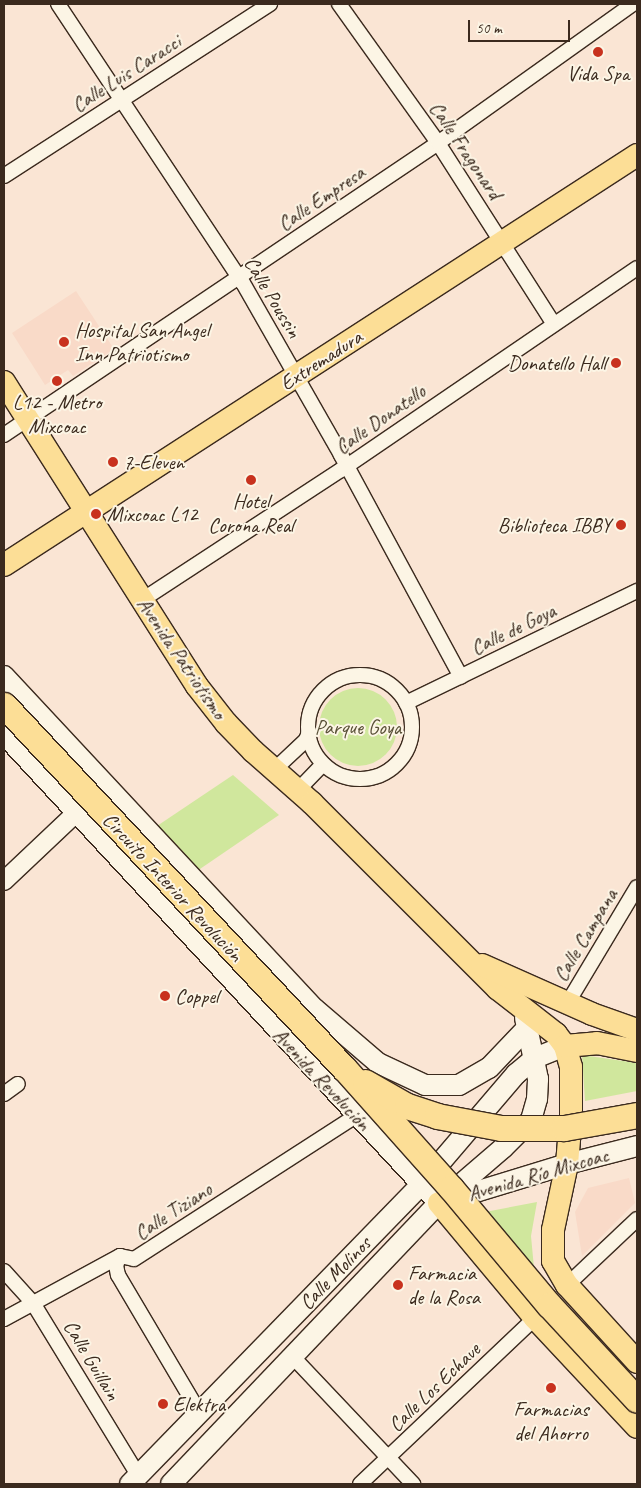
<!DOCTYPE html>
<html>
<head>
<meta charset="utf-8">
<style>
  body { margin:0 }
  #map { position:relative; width:641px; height:1488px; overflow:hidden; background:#fae5d4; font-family:Caveat,sans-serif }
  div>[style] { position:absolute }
  .built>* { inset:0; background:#f9dac8 }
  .green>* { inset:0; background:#d0e79d }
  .round { border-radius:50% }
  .roads { filter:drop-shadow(1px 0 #3b2a1e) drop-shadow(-1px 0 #3b2a1e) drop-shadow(0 1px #3b2a1e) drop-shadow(0 -1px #3b2a1e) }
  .minor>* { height:14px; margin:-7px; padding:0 7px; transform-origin:7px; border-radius:7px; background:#fcf5e5 }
  .minor>.ring { margin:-7px; padding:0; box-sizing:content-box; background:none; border:14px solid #fcf5e5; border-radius:50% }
  .tertiary>* { height:18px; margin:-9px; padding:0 9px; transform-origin:9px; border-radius:9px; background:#fcf5e5 }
  .secondary>* { height:20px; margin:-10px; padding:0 10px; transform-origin:10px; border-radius:10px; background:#fcf5e5 }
  .primary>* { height:22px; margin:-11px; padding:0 11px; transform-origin:11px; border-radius:11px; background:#fcde96 }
  .bridges { filter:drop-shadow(1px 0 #3b2a1e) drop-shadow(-1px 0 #3b2a1e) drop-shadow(0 1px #3b2a1e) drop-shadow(0 -1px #3b2a1e) }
  .motorway-bridge>* { height:25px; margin:-12.5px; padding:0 12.5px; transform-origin:12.5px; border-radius:12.5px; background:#fcde96 }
  .dots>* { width:14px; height:14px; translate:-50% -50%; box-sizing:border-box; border:2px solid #fcf5e5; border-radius:50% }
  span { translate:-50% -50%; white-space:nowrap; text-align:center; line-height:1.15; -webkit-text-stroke:4px #fcf5e5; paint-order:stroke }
  .street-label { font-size:21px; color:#3b2a1e }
  .poi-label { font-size:21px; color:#3b2a1e }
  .left { translate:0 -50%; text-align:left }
  .right { translate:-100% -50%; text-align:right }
  .park-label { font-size:21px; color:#595037 }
  .frame { position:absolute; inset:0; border:5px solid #3b2a1e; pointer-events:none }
  .scale { position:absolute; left:468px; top:20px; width:102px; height:22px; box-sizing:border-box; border:2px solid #3b2a1e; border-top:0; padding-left:6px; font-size:15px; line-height:18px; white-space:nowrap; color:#3b2a1e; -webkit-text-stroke:4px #fcf5e5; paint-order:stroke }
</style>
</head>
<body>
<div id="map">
  <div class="built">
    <i style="clip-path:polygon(76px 291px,114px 349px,73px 376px,68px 370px,45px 385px,12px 333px)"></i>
    <i style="clip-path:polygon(629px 1178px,635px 1203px,582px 1256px,575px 1212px,588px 1188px)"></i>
  </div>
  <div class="green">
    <i class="round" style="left:319px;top:688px;width:78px;height:78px"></i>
    <i style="clip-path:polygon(233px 775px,279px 815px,197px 871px,154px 828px)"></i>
    <i style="clip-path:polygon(582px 1055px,637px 1063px,637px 1091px,585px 1101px)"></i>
    <i style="clip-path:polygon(537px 1202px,531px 1236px,534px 1268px,485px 1212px)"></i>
  </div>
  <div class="roads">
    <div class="minor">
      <i style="left:58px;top:4px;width:335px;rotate:56.5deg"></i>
      <i style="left:243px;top:283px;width:198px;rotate:60.3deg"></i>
      <i style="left:341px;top:455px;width:252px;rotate:61.6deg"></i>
      <i style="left:339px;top:4px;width:171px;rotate:54.5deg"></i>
      <i style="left:438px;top:143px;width:214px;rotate:57.4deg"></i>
      <i style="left:4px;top:176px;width:317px;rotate:-32.9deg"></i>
      <i style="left:4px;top:435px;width:523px;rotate:-33.93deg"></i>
      <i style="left:438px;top:143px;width:239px;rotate:-35.5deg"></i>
      <i style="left:142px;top:600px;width:238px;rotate:-33.2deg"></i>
      <i style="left:341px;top:470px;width:358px;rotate:-34.3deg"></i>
      <i class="ring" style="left:308px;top:675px;width:90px;height:90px"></i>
      <i style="left:406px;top:703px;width:257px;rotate:-25.9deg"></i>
      <i style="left:274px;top:770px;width:44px;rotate:-43.2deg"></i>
      <i style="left:306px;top:740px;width:9px;rotate:-69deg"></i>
      <i style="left:298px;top:790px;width:36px;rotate:-46deg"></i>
      <i style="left:567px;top:1004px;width:136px;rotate:-59.1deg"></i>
      <i style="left:4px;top:1094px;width:17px;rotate:-36deg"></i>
      <i style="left:120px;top:1256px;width:10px;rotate:114deg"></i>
      <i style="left:116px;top:1265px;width:10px;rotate:79deg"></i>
      <i style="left:118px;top:1275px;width:159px;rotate:59.4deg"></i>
      <i style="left:4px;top:1271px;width:43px;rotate:47.8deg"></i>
      <i style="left:33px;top:1303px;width:202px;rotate:58.6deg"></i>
      <i style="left:567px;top:1285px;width:96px;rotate:-43.3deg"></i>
      <i style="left:4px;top:1319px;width:132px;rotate:-28.5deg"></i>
      <i style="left:120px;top:1256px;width:14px;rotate:12deg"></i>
      <i style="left:134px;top:1259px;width:264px;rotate:-32.8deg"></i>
      <i style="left:293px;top:1357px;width:175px;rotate:46.6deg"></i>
      <i style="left:360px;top:1484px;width:241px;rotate:-43.5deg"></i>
    </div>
    <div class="tertiary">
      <i style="left:4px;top:881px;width:99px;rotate:-43.4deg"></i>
    </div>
    <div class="secondary">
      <i style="left:4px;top:676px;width:456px;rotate:47deg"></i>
      <i style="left:315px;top:1009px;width:83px;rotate:40.6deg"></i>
      <i style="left:378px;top:1063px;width:52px;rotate:25.1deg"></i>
      <i style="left:425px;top:1085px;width:34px"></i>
      <i style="left:459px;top:1085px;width:34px;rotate:-30deg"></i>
      <i style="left:489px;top:1068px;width:57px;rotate:-46.4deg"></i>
      <i style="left:4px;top:734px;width:640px;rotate:47.15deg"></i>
      <i style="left:446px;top:1201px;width:127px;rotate:-17deg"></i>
      <i style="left:567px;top:1164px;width:72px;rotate:-14.4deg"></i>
      <i style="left:130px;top:1484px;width:419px;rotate:-45.8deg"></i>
      <i style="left:422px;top:1184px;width:145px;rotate:-49.5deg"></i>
      <i style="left:516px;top:1074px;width:25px;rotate:-40deg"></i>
      <i style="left:535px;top:1058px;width:32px;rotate:-22deg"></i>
      <i style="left:171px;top:1484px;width:388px;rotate:-46.4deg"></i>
      <i style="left:439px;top:1203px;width:84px;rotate:-40.7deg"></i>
      <i style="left:503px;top:1148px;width:40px;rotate:-45deg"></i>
      <i style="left:531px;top:1120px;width:22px;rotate:-74deg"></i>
      <i style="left:537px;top:1099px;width:20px;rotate:-87deg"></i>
      <i style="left:538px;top:1079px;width:62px;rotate:-102deg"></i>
    </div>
    <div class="primary">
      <i style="left:4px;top:382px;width:360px;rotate:57.6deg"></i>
      <i style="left:197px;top:686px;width:47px;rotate:51.9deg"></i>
      <i style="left:226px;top:723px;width:39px;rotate:46deg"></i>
      <i style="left:253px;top:751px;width:79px;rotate:41.4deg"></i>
      <i style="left:312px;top:803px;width:262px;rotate:45deg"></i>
      <i style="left:497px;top:988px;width:75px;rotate:37.9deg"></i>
      <i style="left:556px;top:1034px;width:15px;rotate:53deg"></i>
      <i style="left:565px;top:1046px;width:22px;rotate:74deg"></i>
      <i style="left:571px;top:1067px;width:50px;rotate:90deg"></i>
      <i style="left:571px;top:1117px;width:47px;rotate:94.9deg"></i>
      <i style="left:567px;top:1164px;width:67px;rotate:102deg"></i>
      <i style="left:553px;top:1230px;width:31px;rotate:90deg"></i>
      <i style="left:553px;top:1261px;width:28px;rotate:60deg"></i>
      <i style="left:567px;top:1285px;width:104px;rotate:47.7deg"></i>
      <i style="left:4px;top:565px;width:754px;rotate:-32.93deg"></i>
      <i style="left:482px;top:965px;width:120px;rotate:24deg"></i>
      <i style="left:592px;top:1014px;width:48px;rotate:19.6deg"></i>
      <i style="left:565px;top:1046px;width:32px;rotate:-5deg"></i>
      <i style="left:597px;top:1043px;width:41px;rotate:11.3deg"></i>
      <i style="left:439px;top:1203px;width:150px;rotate:50.1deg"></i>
      <i style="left:535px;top:1318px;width:149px;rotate:46.9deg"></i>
    </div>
  </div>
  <div class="bridges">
    <div class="motorway-bridge">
      <i style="left:4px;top:705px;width:497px;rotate:46.9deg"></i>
      <i style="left:344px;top:1068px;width:161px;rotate:48.3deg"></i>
      <i style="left:451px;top:1188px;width:153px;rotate:50.1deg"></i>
      <i style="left:549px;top:1305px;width:129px;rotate:47.2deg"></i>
      <i style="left:365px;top:1082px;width:48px;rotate:29.7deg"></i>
      <i style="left:407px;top:1106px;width:32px;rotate:18deg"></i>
      <i style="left:437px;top:1116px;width:65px;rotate:10.6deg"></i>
      <i style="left:501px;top:1128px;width:63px"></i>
      <i style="left:564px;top:1128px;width:74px;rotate:-10.1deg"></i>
    </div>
  </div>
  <div class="dots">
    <i style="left:598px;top:52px;background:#c8321e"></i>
    <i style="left:64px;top:342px;background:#c8321e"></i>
    <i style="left:616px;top:363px;background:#c8321e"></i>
    <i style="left:57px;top:381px;background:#c8321e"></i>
    <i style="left:113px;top:462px;background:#c8321e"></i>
    <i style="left:251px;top:480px;background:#c8321e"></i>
    <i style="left:96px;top:514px;background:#c8321e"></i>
    <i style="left:621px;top:525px;background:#c8321e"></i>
    <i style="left:165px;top:996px;background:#c8321e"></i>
    <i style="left:398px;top:1285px;background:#c8321e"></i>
    <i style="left:551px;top:1388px;background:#c8321e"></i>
    <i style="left:163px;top:1404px;background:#c8321e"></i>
  </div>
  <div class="street-label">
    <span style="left:126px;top:73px;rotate:-33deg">Calle Luis Caracci</span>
    <span style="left:466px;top:150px;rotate:56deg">Calle Fragonard</span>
    <span style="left:321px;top:198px;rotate:-34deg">Calle Empresa</span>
    <span style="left:273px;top:297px;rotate:59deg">Calle Poussin</span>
    <span style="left:321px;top:360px;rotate:-33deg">Extremadura</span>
    <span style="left:380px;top:419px;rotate:-35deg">Calle Donatello</span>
    <span style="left:513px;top:629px;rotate:-26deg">Calle de Goya</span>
    <span style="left:182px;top:658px;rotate:56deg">Avenida Patriotismo</span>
    <span style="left:173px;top:887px;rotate:47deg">Circuito Interior Revolución</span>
    <span style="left:585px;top:935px;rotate:-59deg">Calle Campana</span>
    <span style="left:322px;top:1079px;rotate:47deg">Avenida Revolución</span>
    <span style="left:538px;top:1174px;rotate:-16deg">Avenida Río Mixcoac</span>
    <span style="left:173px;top:1211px;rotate:-33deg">Calle Tiziano</span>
    <span style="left:335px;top:1273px;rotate:-46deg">Calle Molinos</span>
    <span style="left:92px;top:1360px;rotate:59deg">Calle Guillain</span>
    <span style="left:434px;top:1387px;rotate:-44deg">Calle Los Echave</span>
  </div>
  <div class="poi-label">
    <span style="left:598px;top:73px">Vida Spa</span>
    <span class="left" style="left:75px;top:342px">Hospital San Angel<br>Inn Patriotismo</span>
    <span class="right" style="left:606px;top:363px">Donatello Hall</span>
    <span style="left:57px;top:414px">L12 - Metro<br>Mixcoac</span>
    <span class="left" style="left:123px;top:462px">7-Eleven</span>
    <span style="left:251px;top:513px">Hotel<br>Corona Real</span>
    <span class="left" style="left:107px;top:514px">Mixcoac L12</span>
    <span class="right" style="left:611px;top:525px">Biblioteca IBBY</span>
    <span class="left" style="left:175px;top:996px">Coppel</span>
    <span class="left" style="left:408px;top:1285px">Farmacia<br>de la Rosa</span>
    <span class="left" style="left:173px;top:1404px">Elektra</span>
    <span style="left:551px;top:1421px">Farmacias<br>del Ahorro</span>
  </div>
  <div class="park-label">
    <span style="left:358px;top:727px">Parque Goya</span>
  </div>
  <div class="frame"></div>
  <div class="scale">50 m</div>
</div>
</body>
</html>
